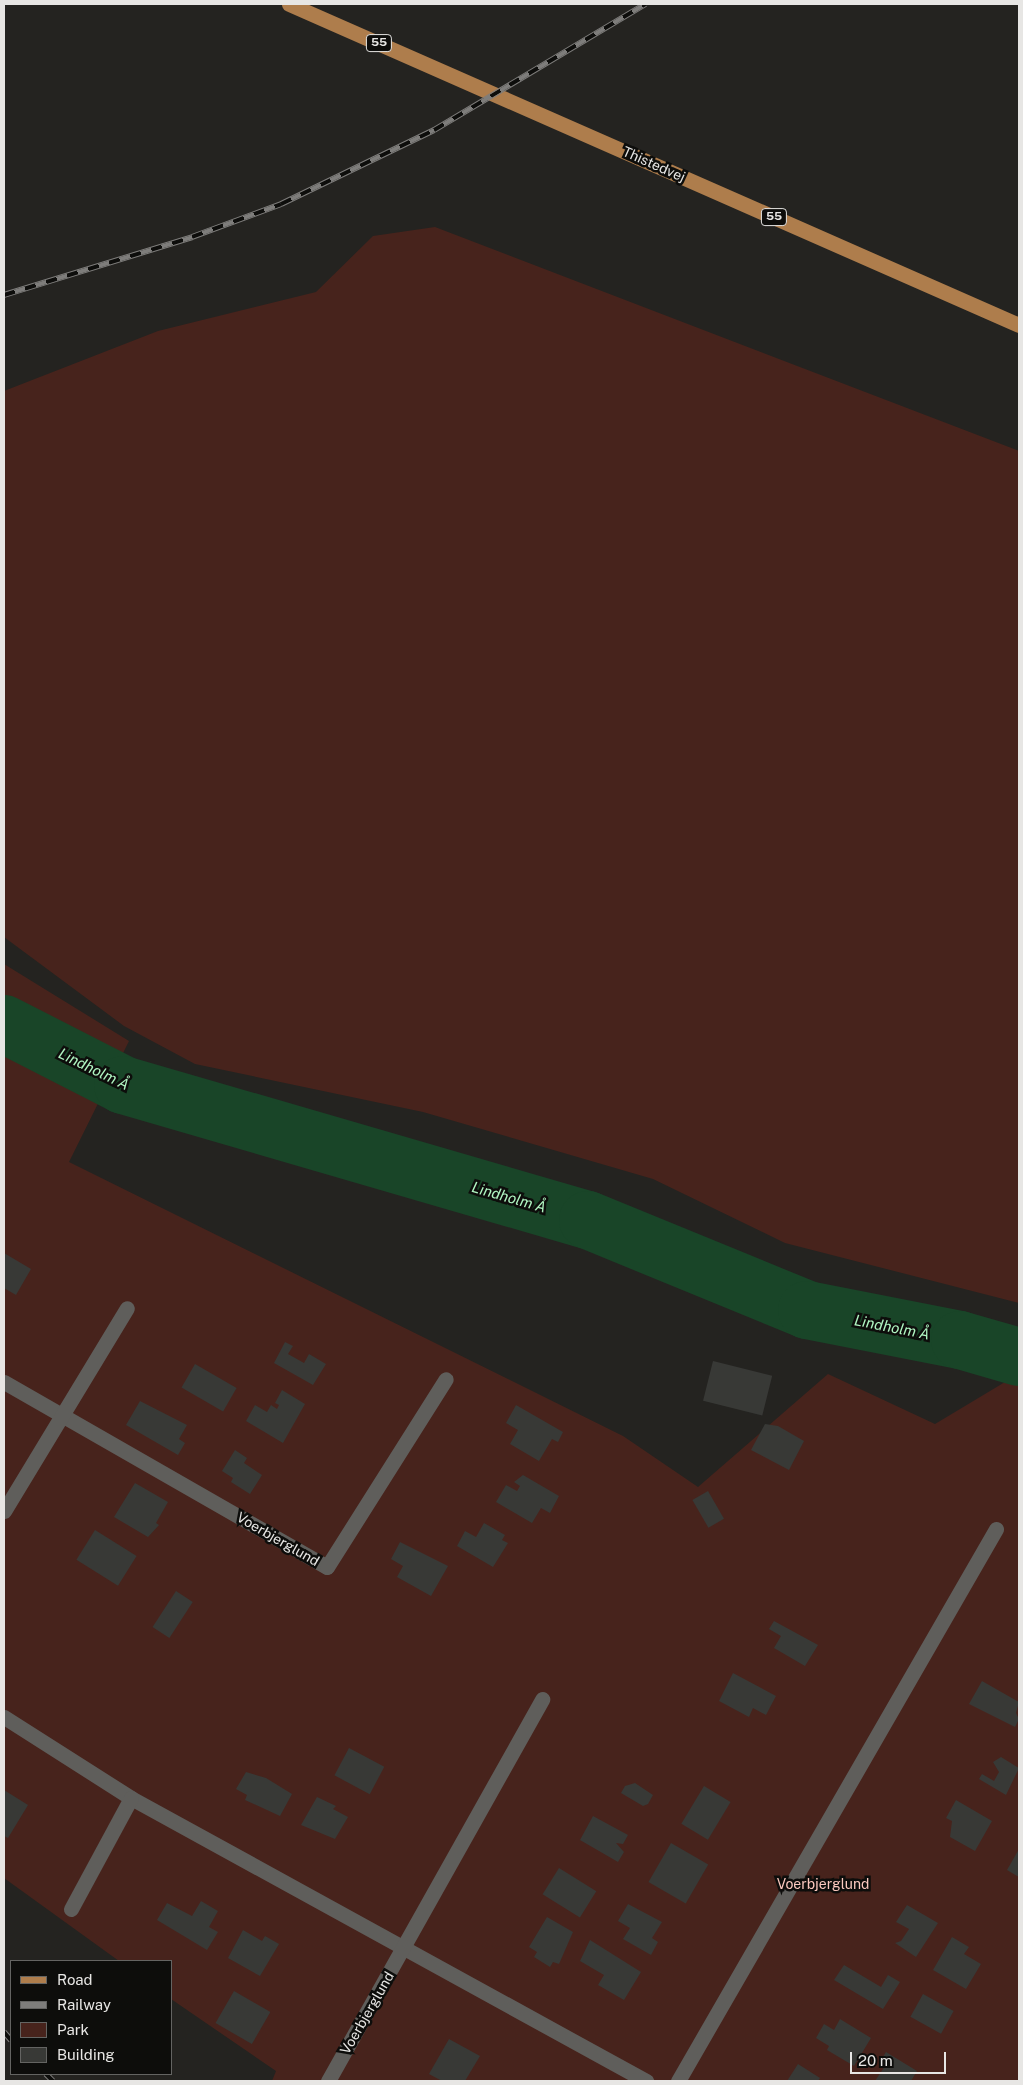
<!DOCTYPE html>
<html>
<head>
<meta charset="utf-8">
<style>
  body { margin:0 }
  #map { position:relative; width:1023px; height:2085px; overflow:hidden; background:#242320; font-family:"Public Sans",sans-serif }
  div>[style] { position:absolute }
  .green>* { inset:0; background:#47231c }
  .river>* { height:58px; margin:-29px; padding:0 29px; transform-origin:29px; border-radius:29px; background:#194528 }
  .building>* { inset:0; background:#383936; transform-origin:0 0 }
  .street>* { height:15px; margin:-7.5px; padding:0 7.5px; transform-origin:7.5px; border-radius:7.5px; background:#5f5e5b }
  .primary>* { height:15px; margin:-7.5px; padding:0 7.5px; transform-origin:7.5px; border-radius:7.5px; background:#ae7d4c }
  .rail>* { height:5.5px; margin-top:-2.75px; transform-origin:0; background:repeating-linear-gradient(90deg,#0d0d0b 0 11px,#7e7d7b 0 22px); box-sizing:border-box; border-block:1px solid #7e7d7b }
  span { translate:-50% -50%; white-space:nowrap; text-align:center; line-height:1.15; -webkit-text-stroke:5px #0d0d0b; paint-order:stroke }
  .shield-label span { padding:1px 4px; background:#0d0d0b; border:1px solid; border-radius:4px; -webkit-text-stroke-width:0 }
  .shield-label { font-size:12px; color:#e7e6e4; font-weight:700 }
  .street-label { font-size:14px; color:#e7e6e4 }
  .park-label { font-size:14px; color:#fcc9bf }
  .water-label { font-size:15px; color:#b0f6c2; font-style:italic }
  .frame { position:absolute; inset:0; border:5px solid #e7e6e4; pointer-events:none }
  .legend { position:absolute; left:10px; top:1960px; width:162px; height:115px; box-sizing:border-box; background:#0d0d0b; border:1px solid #646462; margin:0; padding:6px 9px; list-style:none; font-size:15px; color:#e7e6e4 }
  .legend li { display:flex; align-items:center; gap:10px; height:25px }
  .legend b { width:25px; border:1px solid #646462 }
  .scale { position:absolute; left:850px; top:2052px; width:96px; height:22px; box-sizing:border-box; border:2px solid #e7e6e4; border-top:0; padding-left:6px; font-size:15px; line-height:18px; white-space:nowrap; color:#e7e6e4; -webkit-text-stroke:4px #0d0d0b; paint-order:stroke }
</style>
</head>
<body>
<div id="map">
  <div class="green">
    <i style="clip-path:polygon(435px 227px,1019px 451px,1019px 1303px,785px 1243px,653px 1179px,423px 1112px,195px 1064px,124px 1026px,4px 937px,4px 391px,158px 331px,316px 292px,373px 236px)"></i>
    <i style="clip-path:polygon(4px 964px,129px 1041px,69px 1162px,623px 1436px,698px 1487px,828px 1374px,935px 1424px,1010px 1379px,1019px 1382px,1019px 2081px,272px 2081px,276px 2071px,171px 1999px,171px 1961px,119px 1961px,4px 1878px)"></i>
  </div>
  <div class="river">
    <i style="left:4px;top:1024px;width:134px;rotate:27.1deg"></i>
    <i style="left:123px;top:1085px;width:484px;rotate:16.2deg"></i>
    <i style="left:588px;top:1220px;width:237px;rotate:22.3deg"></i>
    <i style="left:807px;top:1310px;width:156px;rotate:11.1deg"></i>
    <i style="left:960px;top:1340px;width:61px;rotate:16.1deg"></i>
  </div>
  <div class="building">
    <i style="clip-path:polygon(4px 1253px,31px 1269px,16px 1295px,4px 1288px)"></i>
    <i style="clip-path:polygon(285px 1342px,293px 1346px,288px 1354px,304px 1363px,309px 1354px,326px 1364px,313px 1385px,274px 1363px)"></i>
    <i style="left:713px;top:1361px;width:61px;height:41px;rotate:14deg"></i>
    <i style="left:195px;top:1364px;width:48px;height:27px;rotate:30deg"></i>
    <i style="clip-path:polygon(282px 1390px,305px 1404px,283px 1443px,246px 1421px,255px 1405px,267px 1412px,271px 1405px,277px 1409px,279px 1405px,275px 1403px)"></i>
    <i style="clip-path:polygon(140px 1401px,187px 1425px,179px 1439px,185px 1443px,178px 1455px,126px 1425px)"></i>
    <i style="clip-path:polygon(516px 1405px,563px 1432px,558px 1442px,552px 1439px,539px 1461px,510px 1444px,518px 1430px,506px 1423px)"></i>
    <i style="clip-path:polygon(765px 1424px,778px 1426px,804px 1441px,789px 1470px,751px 1450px)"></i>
    <i style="clip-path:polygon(235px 1450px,247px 1458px,244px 1463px,262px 1475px,250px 1494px,231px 1482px,233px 1478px,222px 1471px)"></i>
    <i style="clip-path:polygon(523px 1475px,559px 1496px,550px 1513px,541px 1508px,532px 1523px,496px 1502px,506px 1485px,517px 1491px,520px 1486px,514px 1482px)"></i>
    <i style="clip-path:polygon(135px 1483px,168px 1502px,156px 1523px,159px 1525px,148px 1537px,114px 1517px)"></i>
    <i style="left:708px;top:1491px;width:32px;height:18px;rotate:60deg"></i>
    <i style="clip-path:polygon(484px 1523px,505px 1535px,502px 1540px,508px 1543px,493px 1567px,457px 1546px,465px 1531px,476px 1537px)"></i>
    <i style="left:95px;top:1530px;width:49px;height:35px;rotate:32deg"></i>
    <i style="clip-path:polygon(400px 1542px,448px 1566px,431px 1596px,397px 1577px,403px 1566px,391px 1559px)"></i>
    <i style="left:176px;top:1591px;width:20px;height:43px;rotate:33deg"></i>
    <i style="clip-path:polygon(774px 1621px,818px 1645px,805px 1666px,774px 1648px,781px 1636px,769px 1629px)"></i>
    <i style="clip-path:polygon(733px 1673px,776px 1696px,766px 1715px,753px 1708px,749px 1717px,719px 1701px)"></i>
    <i style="clip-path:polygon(982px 1681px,1019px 1702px,1016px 1713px,1019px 1719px,1015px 1727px,969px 1704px)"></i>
    <i style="left:349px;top:1748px;width:40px;height:31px;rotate:28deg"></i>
    <i style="clip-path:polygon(1001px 1757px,1019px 1768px,1006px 1795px,979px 1779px,982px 1774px,994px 1781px,999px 1772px,993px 1762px)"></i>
    <i style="clip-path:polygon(246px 1772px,266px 1778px,292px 1794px,280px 1816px,245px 1800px,247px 1795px,236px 1789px)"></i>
    <i style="clip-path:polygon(635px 1783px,653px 1795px,648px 1804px,643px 1806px,621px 1793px,625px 1786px)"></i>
    <i style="left:704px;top:1786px;width:31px;height:44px;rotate:31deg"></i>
    <i style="clip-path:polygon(4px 1790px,28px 1805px,8px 1838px,4px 1836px)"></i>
    <i style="clip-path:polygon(317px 1797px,336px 1806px,333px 1809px,348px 1817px,335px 1839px,301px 1825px)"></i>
    <i style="clip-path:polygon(956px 1800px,992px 1821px,975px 1851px,950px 1837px,952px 1821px,946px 1818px)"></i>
    <i style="clip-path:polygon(593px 1816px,628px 1835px,623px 1844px,616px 1843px,624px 1852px,618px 1862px,580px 1840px)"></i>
    <i style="left:671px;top:1843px;width:43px;height:45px;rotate:30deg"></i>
    <i style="clip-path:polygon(1019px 1849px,1019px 1877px,1007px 1870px)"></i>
    <i style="left:559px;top:1868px;width:44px;height:31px;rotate:32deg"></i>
    <i style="clip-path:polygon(201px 1901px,218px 1911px,209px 1927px,218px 1932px,207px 1950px,157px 1920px,167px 1903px,192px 1916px)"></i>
    <i style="clip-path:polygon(628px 1904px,662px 1922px,652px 1938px,658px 1942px,651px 1955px,623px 1939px,630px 1928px,618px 1921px)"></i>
    <i style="clip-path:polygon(907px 1905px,938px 1923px,916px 1957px,895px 1943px,901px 1941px,909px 1929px,896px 1922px)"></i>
    <i style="clip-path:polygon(547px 1917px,573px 1932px,559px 1964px,553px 1962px,550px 1967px,534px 1957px,537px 1952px,529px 1947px)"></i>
    <i style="clip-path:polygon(243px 1930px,262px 1941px,265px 1936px,279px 1944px,260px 1976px,228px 1958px)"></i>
    <i style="clip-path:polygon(952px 1937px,969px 1947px,964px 1954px,981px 1964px,966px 1989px,933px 1970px)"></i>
    <i style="clip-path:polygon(590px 1940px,641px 1972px,624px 2000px,598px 1985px,604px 1975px,580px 1961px)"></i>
    <i style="clip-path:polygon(844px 1965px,881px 1987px,888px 1975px,900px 1982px,883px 2009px,834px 1980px)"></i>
    <i style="left:234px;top:1991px;width:42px;height:37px;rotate:30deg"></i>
    <i style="left:923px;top:1994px;width:35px;height:26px;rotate:29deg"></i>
    <i style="clip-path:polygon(840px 2019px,871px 2038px,854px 2066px,827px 2050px,829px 2046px,816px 2038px,824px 2024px,834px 2030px)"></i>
    <i style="clip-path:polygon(449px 2039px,480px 2056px,465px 2081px,442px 2081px,429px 2074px)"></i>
    <i style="clip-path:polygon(886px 2052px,917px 2071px,911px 2081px,875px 2081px,885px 2066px,879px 2063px)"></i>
    <i style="clip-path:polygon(798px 2064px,820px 2078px,818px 2081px,787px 2081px)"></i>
  </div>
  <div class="street">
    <i style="left:4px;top:1382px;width:372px;rotate:29.8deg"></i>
    <i style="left:327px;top:1567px;width:222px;rotate:-57.7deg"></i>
    <i style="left:4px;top:1511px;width:237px;rotate:-58.8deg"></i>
    <i style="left:4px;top:1717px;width:151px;rotate:32.5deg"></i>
    <i style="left:131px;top:1798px;width:588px;rotate:28.79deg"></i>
    <i style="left:71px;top:1909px;width:126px;rotate:-61.6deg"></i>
    <i style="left:328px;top:2081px;width:438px;rotate:-60.7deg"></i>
    <i style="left:678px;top:2081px;width:637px;rotate:-60.05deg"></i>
  </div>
  <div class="primary">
    <i style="left:289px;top:4px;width:797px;rotate:23.74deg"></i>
  </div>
  <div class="rail">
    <i style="left:4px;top:295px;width:197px;rotate:-17.1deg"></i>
    <i style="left:192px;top:237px;width:95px;rotate:-20.3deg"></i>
    <i style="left:281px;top:204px;width:170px;rotate:-25.8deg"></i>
    <i style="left:434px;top:130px;width:246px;rotate:-30.8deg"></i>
    <i style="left:4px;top:2032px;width:11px;rotate:49deg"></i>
    <i style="left:46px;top:2074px;width:10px;rotate:45deg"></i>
  </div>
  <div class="shield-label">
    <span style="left:379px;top:43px">55</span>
    <span style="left:774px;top:217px">55</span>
  </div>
  <div class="street-label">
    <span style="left:654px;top:164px;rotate:24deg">Thistedvej</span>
    <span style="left:278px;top:1539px;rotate:30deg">Voerbjerglund</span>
    <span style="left:367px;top:2013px;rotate:-60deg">Voerbjerglund</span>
  </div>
  <div class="park-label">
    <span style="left:823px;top:1884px">Voerbjerglund</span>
  </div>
  <div class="water-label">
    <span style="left:94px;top:1069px;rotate:26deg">Lindholm Å</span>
    <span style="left:509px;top:1197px;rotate:16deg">Lindholm Å</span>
    <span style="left:892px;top:1327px;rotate:11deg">Lindholm Å</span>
  </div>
  <div class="frame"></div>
  <ul class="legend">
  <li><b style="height:6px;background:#ae7d4c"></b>Road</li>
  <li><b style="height:6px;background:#7e7d7b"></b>Railway</li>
  <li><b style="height:14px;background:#47231c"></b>Park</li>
  <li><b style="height:14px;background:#383936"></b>Building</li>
  </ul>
  <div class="scale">20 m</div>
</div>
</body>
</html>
